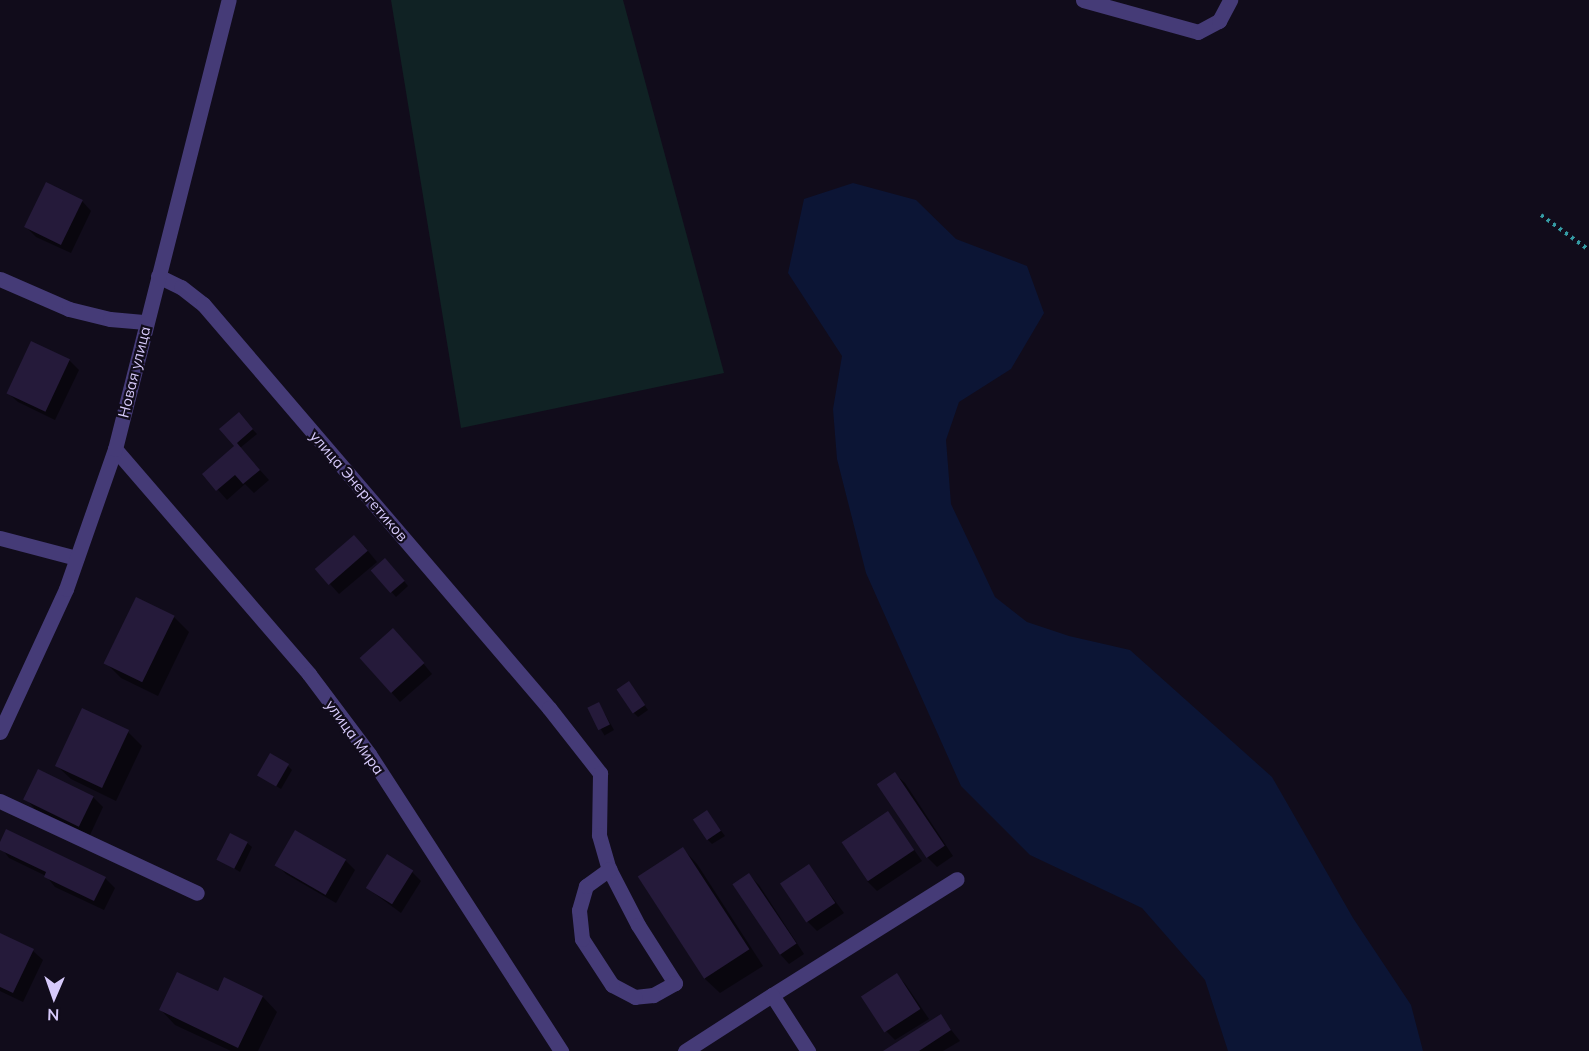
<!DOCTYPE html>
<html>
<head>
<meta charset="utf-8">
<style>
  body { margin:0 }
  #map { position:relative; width:1589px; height:1051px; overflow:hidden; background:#110c1b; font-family:Mulish,sans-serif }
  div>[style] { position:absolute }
  .green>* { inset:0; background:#102224 }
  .water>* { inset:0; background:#0c1535 }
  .shadow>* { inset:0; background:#0007; transform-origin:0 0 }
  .building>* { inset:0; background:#251a3a; transform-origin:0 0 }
  .path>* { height:4px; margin-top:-2px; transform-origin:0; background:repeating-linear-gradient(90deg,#359ba4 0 3px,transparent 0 7.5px) }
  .minor>* { height:15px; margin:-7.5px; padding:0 7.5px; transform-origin:7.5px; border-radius:7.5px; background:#453b77 }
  span { translate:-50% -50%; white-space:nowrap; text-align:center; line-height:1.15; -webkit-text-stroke:4.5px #110c1b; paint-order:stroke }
  .street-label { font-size:15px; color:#d7cafb }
  .north { position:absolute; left:24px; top:967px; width:60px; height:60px; -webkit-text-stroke:4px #110c1b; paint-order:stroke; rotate:182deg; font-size:16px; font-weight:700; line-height:24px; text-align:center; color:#d7cafb }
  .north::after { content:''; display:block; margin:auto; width:21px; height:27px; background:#d7cafb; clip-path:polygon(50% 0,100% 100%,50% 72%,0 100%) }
</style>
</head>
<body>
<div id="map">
  <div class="green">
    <i style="clip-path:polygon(391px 0,623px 0,724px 373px,461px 428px)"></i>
  </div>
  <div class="water">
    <i style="clip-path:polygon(853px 183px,916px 200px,956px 239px,1027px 266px,1044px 313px,1011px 369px,959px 402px,946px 440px,951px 504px,995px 597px,1027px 622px,1069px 636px,1130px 650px,1272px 777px,1353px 918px,1411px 1005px,1423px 1051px,1228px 1051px,1205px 980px,1142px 908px,1030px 855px,961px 786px,866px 573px,837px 459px,833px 409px,842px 356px,788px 273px,804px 199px)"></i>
  </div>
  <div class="shadow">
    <i style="clip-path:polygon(82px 201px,91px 211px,71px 253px,36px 237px,26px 227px)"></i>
    <i style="clip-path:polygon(69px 360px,79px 370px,55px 420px,18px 402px,8px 393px)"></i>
    <i style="clip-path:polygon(243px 419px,257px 434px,240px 448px,269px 480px,254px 493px,245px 484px,227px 500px,204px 474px,237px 446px,222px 429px)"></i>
    <i style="clip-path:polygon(364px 546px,377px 562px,339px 594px,330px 584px)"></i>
    <i style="clip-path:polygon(390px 564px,408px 586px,396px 597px,373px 571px)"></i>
    <i style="clip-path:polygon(174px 617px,189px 632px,158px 696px,121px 678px,106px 663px)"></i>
    <i style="clip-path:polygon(403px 639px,432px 674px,400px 702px,360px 657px)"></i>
    <i style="clip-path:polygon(629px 683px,648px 710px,638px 717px,633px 712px)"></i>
    <i style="left:599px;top:704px;width:30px;height:11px;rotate:60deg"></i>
    <i style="clip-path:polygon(128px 732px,142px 746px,116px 801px,71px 779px,56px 765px)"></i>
    <i style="clip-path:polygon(288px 766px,292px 770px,281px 789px,259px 775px)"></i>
    <i style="clip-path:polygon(895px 774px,905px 783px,953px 856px,937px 867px,927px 857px)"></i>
    <i style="clip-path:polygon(93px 797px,103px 807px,90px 835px,35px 809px,26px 799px)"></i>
    <i style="clip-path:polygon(707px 812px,725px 836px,712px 844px,708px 840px)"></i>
    <i style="clip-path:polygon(888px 813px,922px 861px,877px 891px,867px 881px)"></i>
    <i style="clip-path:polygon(295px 832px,345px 860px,355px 870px,336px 903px,286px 874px,276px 864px)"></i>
    <i style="clip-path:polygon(247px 843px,252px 847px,240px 872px,219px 859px)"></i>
    <i style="clip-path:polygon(0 846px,105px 878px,115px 888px,104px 910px,55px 887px,46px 876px,9px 858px)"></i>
    <i style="clip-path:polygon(683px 849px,697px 864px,763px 966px,720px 993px,705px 979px)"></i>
    <i style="clip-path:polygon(809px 866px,844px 913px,817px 931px,807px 921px)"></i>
    <i style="clip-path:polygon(412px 872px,421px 881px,401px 913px,367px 888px)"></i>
    <i style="clip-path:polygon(749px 875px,759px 885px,804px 954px,789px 964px,780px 954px)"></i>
    <i style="clip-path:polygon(0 935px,33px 951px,43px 960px,23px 1002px,0 991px)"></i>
    <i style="clip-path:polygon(897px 975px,906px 985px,929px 1019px,895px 1040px,886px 1031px)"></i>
    <i style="clip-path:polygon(225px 979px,263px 997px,277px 1012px,258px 1051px,231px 1051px,175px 1025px,161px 1010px,218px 993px)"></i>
    <i style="clip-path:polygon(940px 1016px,960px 1041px,943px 1051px,886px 1051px)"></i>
  </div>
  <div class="building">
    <i style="left:46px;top:182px;width:41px;height:50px;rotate:26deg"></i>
    <i style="left:31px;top:341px;width:43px;height:58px;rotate:25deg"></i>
    <i style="clip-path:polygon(239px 412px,253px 429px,237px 443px,260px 470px,243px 484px,235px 475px,216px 491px,202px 474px,234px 446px,219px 429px)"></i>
    <i style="left:354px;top:535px;width:21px;height:52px;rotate:49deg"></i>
    <i style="left:385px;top:558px;width:30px;height:19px;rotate:49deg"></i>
    <i style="left:136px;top:597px;width:43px;height:74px;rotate:26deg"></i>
    <i style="left:393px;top:628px;width:47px;height:45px;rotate:48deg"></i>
    <i style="left:629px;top:681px;width:29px;height:15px;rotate:56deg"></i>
    <i style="left:599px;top:702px;width:25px;height:13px;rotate:64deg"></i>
    <i style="left:82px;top:708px;width:52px;height:64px;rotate:25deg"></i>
    <i style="left:270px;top:753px;width:22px;height:26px;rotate:30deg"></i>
    <i style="left:38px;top:769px;width:62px;height:34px;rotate:26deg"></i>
    <i style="left:895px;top:772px;width:89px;height:22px;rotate:56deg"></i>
    <i style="left:707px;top:810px;width:25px;height:17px;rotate:56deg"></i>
    <i style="left:888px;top:811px;width:47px;height:56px;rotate:56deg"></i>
    <i style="clip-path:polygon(6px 829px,106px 877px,94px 901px,44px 877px,46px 872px,0 850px,0 842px)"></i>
    <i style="left:295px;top:830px;width:59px;height:41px;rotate:30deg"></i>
    <i style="left:230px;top:833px;width:20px;height:30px;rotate:27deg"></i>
    <i style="left:683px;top:847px;width:122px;height:54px;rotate:57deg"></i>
    <i style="left:387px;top:854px;width:31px;height:40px;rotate:32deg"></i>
    <i style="left:809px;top:864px;width:47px;height:35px;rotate:56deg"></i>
    <i style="left:749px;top:873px;width:85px;height:20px;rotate:56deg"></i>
    <i style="clip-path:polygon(0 933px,34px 949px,13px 993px,0 987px)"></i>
    <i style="clip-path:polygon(177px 972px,218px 991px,224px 977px,263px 996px,238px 1048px,159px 1010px)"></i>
    <i style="left:897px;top:973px;width:43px;height:43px;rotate:57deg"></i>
    <i style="clip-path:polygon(941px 1014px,951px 1030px,919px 1051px,883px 1051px)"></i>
  </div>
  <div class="path">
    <i style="left:1541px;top:215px;width:59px;rotate:36.1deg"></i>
  </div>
  <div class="minor">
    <i style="left:1083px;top:0;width:119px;rotate:15.5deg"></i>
    <i style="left:1198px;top:32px;width:24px;rotate:-28deg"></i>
    <i style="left:1219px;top:21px;width:24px;rotate:-62deg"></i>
    <i style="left:158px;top:276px;width:25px;rotate:26deg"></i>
    <i style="left:181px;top:287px;width:28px;rotate:38deg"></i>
    <i style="left:203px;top:304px;width:532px;rotate:49.42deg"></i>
    <i style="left:549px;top:708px;width:83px;rotate:51.9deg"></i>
    <i style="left:600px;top:773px;width:62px;rotate:90.9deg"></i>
    <i style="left:599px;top:835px;width:35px;rotate:74deg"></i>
    <i style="left:609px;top:869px;width:63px;rotate:62.6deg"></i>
    <i style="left:638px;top:925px;width:69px;rotate:57.5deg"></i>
    <i style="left:675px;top:983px;width:25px;rotate:151deg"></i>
    <i style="left:653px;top:995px;width:18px;rotate:174deg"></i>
    <i style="left:635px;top:997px;width:26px;rotate:-152deg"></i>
    <i style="left:612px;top:985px;width:55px;rotate:-123.1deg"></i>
    <i style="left:582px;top:939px;width:29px;rotate:-96deg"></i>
    <i style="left:579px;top:910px;width:25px;rotate:-74deg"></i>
    <i style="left:586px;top:886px;width:29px;rotate:-36deg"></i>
    <i style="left:0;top:279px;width:75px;rotate:23.5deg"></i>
    <i style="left:69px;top:309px;width:42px;rotate:13.7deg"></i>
    <i style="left:110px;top:319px;width:36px;rotate:5deg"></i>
    <i style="left:115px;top:449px;width:297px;rotate:49.2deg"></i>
    <i style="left:309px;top:674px;width:100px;rotate:53.1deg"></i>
    <i style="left:369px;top:754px;width:354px;rotate:57.1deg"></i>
    <i style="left:0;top:538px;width:79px;rotate:14.7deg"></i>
    <i style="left:0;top:732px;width:157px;rotate:-65.2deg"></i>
    <i style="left:66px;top:589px;width:148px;rotate:-70.7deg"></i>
    <i style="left:115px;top:449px;width:463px;rotate:-75.8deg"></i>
    <i style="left:0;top:801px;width:217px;rotate:25deg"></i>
    <i style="left:772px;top:995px;width:218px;rotate:-32.1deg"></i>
    <i style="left:685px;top:1051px;width:103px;rotate:-32.8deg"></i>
    <i style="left:772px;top:995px;width:67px;rotate:57.3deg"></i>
  </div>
  <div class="street-label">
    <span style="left:134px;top:372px;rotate:-76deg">Новая улица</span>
    <span style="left:359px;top:486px;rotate:49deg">улица Энергетиков</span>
    <span style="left:355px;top:737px;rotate:54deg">улица Мира</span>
  </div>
  <div class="north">N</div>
</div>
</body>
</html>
